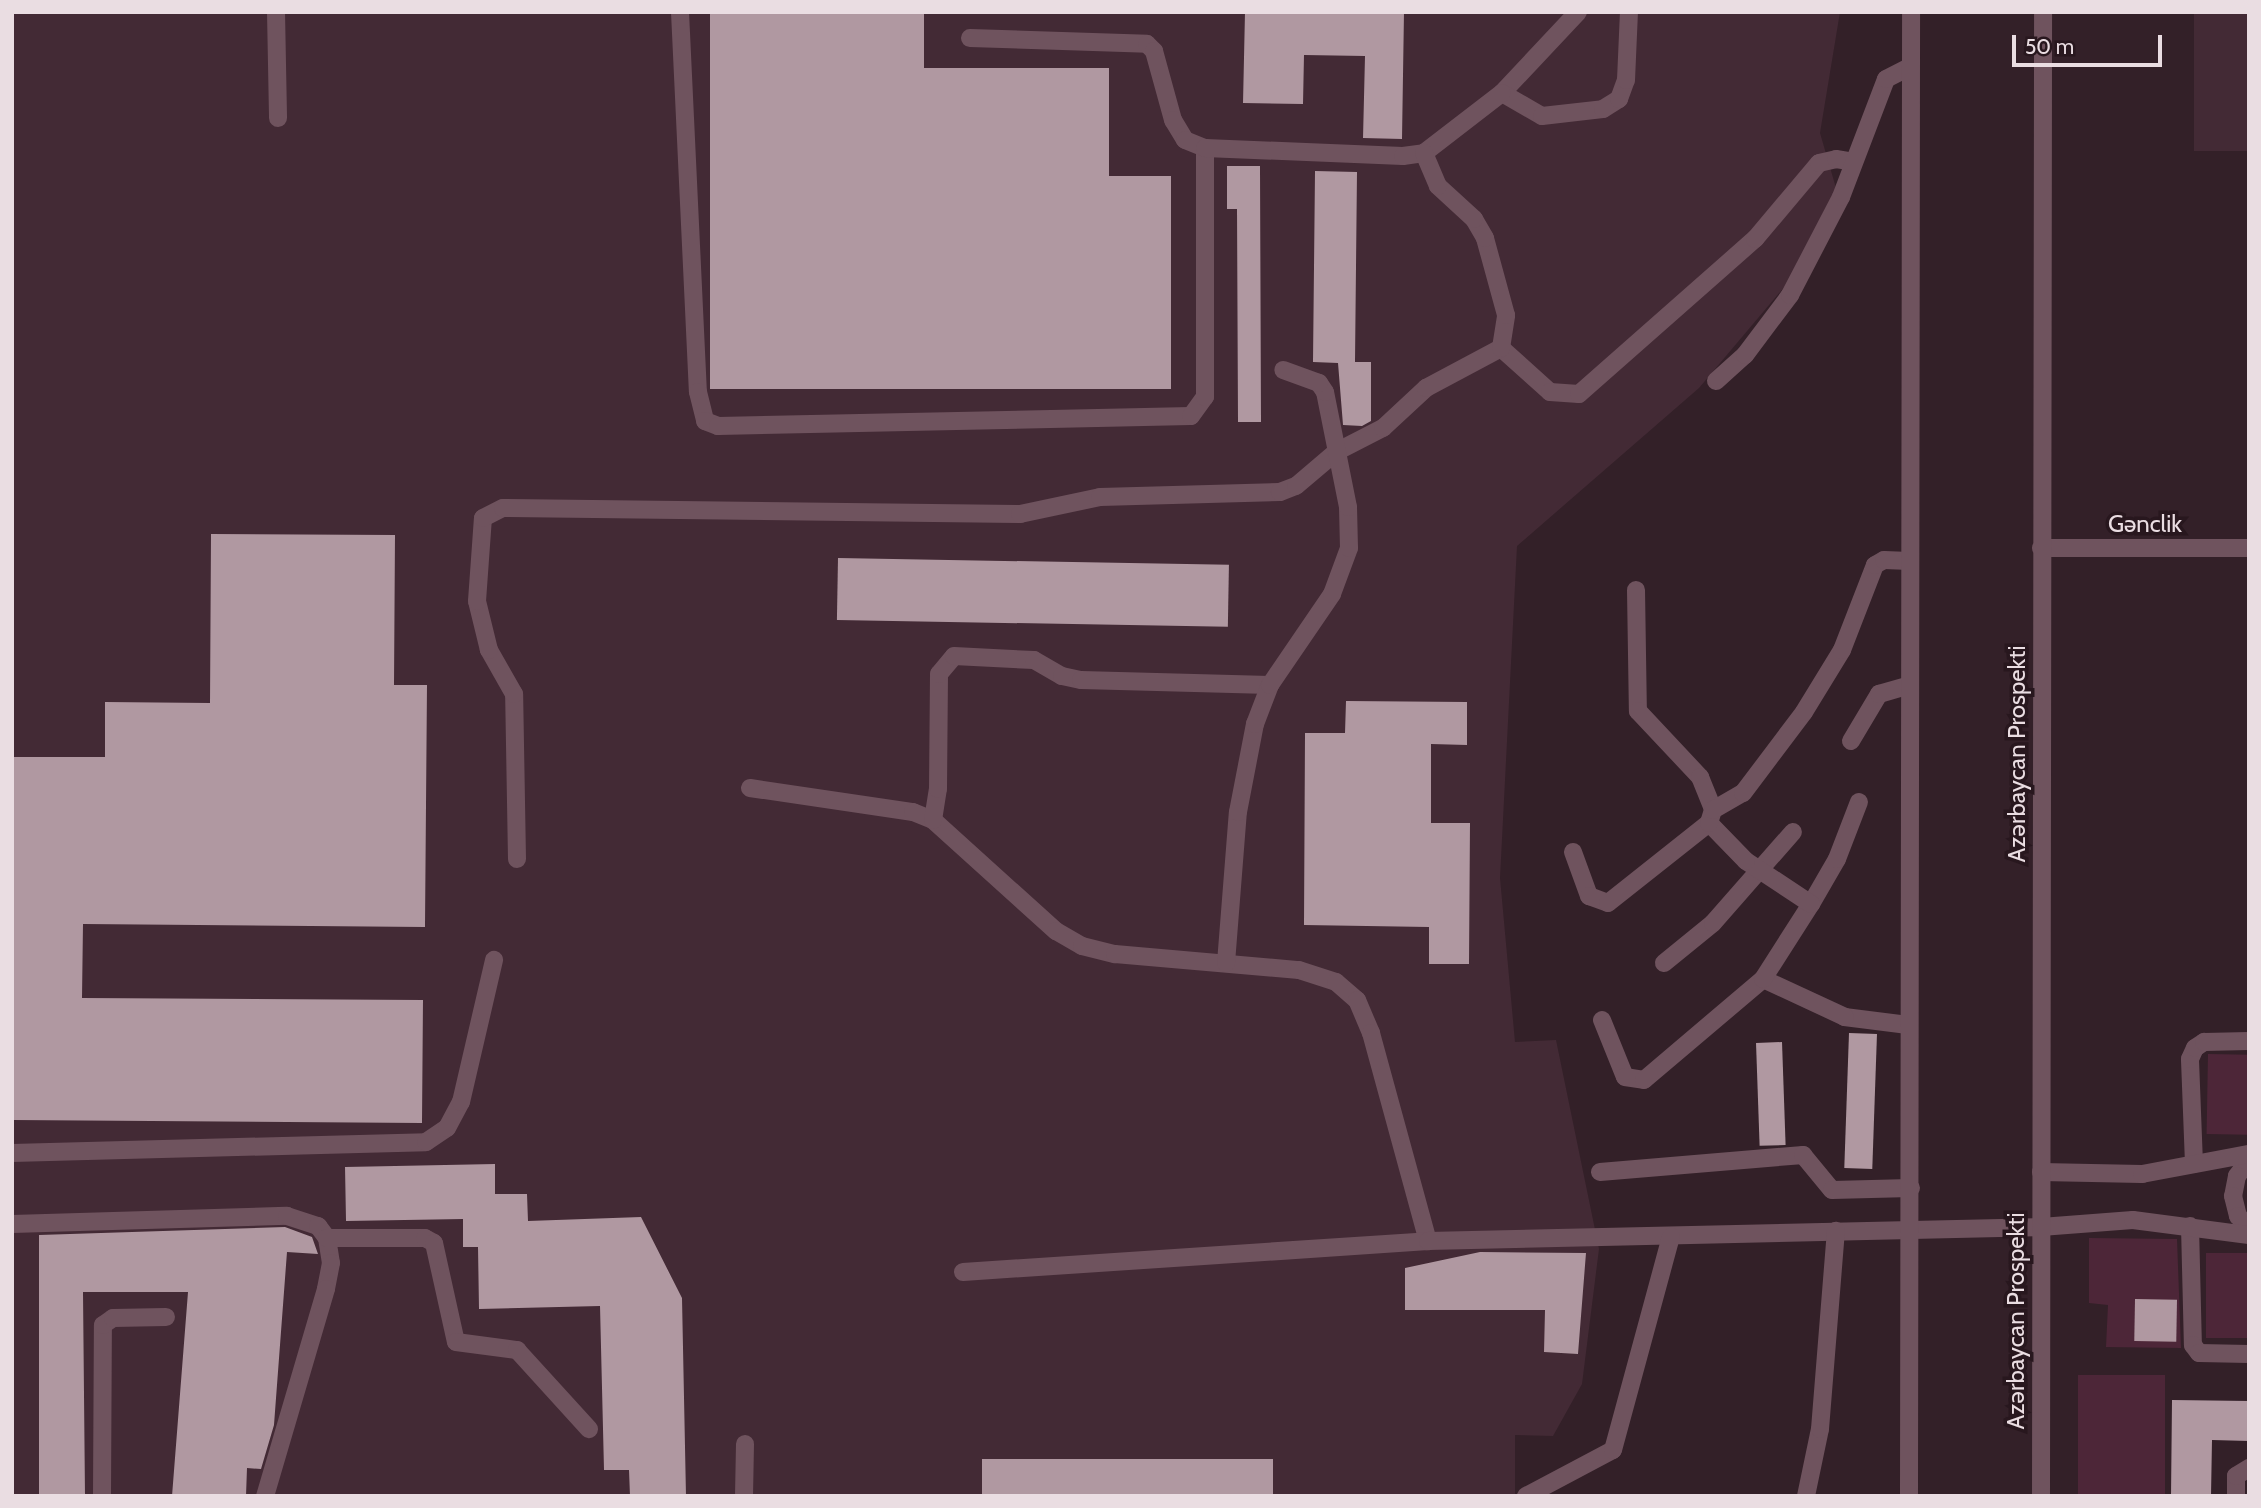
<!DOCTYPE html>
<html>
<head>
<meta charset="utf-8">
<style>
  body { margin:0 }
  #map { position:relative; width:2261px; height:1508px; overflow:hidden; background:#332028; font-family:Cabin,sans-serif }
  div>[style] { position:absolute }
  .built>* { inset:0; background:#432a35; transform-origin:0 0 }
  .green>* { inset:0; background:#4d2638; transform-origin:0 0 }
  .building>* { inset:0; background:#b098a1; transform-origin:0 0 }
  .minor>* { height:18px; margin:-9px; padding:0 9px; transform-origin:9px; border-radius:9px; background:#6f535e }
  span { translate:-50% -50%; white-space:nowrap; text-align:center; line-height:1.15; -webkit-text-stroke:7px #28171e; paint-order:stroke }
  .street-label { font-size:24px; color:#eadde2 }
  .frame { position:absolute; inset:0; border:14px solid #eadde2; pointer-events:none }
  .scale { position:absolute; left:2012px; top:35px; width:150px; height:32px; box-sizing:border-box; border:4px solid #eadde2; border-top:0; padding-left:9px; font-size:21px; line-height:24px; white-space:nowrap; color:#eadde2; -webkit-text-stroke:5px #28171e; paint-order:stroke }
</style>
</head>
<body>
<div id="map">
  <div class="built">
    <i style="clip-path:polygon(12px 12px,1840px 12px,1820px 133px,1836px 188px,1786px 285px,1699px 388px,1517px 546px,1500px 878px,1515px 1042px,1556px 1040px,1599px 1249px,1582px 1384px,1553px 1436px,1515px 1435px,1515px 1496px,12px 1496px)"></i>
    <i style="left:2194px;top:12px;width:55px;height:139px"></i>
  </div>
  <div class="green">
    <i style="left:2208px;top:1054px;width:41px;height:80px;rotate:1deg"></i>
    <i style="clip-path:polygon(2089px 1238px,2177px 1239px,2181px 1348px,2106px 1347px,2108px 1305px,2089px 1303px)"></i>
    <i style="left:2206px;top:1253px;width:43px;height:85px"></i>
    <i style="left:2078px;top:1375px;width:87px;height:121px"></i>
  </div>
  <div class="building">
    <i style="clip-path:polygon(710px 12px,924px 12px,924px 68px,1109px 68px,1109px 176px,1171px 176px,1171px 389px,710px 389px)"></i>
    <i style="clip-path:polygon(1245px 12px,1404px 12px,1402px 139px,1363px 138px,1365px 56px,1304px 55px,1303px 104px,1243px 103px)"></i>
    <i style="clip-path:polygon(1227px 166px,1260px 166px,1261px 422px,1238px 422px,1237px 209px,1227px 209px)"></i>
    <i style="clip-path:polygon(1315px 171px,1357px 172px,1355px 362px,1371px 362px,1371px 421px,1362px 426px,1343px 425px,1338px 363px,1313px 362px)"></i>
    <i style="clip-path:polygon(211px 534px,395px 535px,394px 685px,427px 685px,425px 927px,83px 924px,82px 998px,423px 1000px,422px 1123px,12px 1120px,12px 757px,105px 757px,105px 702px,210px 703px)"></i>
    <i style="left:838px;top:558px;width:391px;height:62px;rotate:1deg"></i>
    <i style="clip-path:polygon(1346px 701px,1467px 702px,1467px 745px,1431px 744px,1431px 823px,1470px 823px,1469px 964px,1429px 964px,1429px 927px,1304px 925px,1305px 733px,1345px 733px)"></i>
    <i style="left:1849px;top:1033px;width:28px;height:135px;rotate:2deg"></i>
    <i style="left:1782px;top:1042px;width:103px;height:26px;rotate:88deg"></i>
    <i style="clip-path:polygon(495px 1164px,495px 1194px,527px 1194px,528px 1221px,641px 1217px,682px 1298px,686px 1496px,630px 1496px,629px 1470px,604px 1470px,600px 1306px,479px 1309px,478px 1247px,463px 1247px,463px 1219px,346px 1221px,345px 1167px)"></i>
    <i style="clip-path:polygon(285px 1227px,312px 1237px,318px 1254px,287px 1252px,274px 1425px,261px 1469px,247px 1468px,246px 1496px,172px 1496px,188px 1292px,83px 1292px,85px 1496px,39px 1496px,39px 1235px)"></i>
    <i style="clip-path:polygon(1480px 1252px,1586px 1253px,1578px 1354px,1544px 1352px,1545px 1310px,1405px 1310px,1405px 1268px)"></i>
    <i style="left:2135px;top:1299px;width:42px;height:42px;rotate:1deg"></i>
    <i style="clip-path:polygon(2172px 1400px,2249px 1401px,2249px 1441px,2212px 1440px,2211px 1496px,2171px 1496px)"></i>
    <i style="left:1273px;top:1459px;width:37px;height:291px;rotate:90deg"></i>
  </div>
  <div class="minor">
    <i style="left:276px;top:12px;width:106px;rotate:88.9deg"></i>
    <i style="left:680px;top:12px;width:380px;rotate:87.3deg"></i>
    <i style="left:698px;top:392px;width:30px;rotate:76deg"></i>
    <i style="left:705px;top:421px;width:14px;rotate:21deg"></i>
    <i style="left:718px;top:426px;width:473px;rotate:-1.2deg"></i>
    <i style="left:1191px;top:416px;width:24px;rotate:-54deg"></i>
    <i style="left:1205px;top:397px;width:249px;rotate:-90deg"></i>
    <i style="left:1578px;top:12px;width:111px;rotate:133.2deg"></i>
    <i style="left:1502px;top:93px;width:46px;rotate:29.9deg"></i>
    <i style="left:1542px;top:116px;width:61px;rotate:-6.5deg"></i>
    <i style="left:1603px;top:109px;width:19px;rotate:-32deg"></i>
    <i style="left:1619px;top:99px;width:20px;rotate:-70deg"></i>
    <i style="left:1626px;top:80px;width:68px;rotate:-87.5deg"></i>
    <i style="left:970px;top:38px;width:177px;rotate:1.9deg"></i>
    <i style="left:1147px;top:44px;width:10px;rotate:45deg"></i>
    <i style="left:1154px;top:51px;width:72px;rotate:74.6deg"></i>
    <i style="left:1173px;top:120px;width:23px;rotate:59deg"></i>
    <i style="left:1185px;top:140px;width:22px;rotate:22deg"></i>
    <i style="left:1205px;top:148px;width:198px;rotate:2.3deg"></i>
    <i style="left:1403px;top:156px;width:21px;rotate:-8deg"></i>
    <i style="left:1424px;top:153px;width:98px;rotate:-37.6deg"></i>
    <i style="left:1501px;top:348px;width:66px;rotate:41.9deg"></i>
    <i style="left:1550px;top:392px;width:29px;rotate:4deg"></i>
    <i style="left:1579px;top:394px;width:235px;rotate:-41.4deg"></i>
    <i style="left:1755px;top:239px;width:99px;rotate:-49.9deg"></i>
    <i style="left:1819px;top:163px;width:17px;rotate:-13deg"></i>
    <i style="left:1836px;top:159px;width:18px;rotate:9deg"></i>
    <i style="left:1716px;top:381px;width:39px;rotate:-42deg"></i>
    <i style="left:1745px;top:355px;width:75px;rotate:-53.1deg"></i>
    <i style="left:1790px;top:295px;width:110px;rotate:-62.5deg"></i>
    <i style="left:1841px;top:197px;width:126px;rotate:-69.1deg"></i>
    <i style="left:1886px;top:79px;width:28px;rotate:-27deg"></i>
    <i style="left:2041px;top:548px;width:208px"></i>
    <i style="left:1636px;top:590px;width:121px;rotate:89.1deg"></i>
    <i style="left:1638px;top:711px;width:91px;rotate:46.8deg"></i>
    <i style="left:1700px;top:777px;width:35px;rotate:68deg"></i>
    <i style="left:1851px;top:741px;width:55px;rotate:-59.2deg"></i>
    <i style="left:1879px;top:694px;width:32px;rotate:-16deg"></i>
    <i style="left:750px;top:788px;width:165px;rotate:8.4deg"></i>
    <i style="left:913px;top:812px;width:22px;rotate:22deg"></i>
    <i style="left:933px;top:820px;width:166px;rotate:42.1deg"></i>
    <i style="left:1056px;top:931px;width:30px;rotate:30deg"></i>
    <i style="left:1082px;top:946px;width:34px;rotate:14deg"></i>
    <i style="left:1115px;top:954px;width:185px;rotate:5deg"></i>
    <i style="left:1299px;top:970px;width:39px;rotate:18deg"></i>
    <i style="left:1336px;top:982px;width:28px;rotate:41deg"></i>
    <i style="left:1357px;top:1000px;width:36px;rotate:67deg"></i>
    <i style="left:1371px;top:1033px;width:216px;rotate:74.7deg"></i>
    <i style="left:933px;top:820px;width:31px;rotate:-81deg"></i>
    <i style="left:938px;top:789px;width:115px;rotate:-89.5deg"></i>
    <i style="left:939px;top:674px;width:23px;rotate:-50deg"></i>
    <i style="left:954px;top:656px;width:80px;rotate:2.9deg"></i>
    <i style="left:1034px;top:660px;width:32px;rotate:30deg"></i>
    <i style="left:1062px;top:676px;width:19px;rotate:12deg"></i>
    <i style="left:1081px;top:680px;width:189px;rotate:1.5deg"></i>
    <i style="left:1573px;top:852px;width:47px;rotate:70deg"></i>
    <i style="left:1589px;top:896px;width:20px;rotate:20deg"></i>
    <i style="left:1608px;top:903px;width:129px;rotate:-38.4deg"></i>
    <i style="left:517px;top:859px;width:165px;rotate:-91deg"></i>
    <i style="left:514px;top:694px;width:51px;rotate:-119.6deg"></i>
    <i style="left:489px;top:650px;width:50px;rotate:-103.8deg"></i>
    <i style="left:477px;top:601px;width:83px;rotate:-85.9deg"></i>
    <i style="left:483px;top:518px;width:22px;rotate:-27deg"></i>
    <i style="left:503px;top:508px;width:517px;rotate:0.66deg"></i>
    <i style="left:1020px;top:514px;width:82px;rotate:-12deg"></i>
    <i style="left:1100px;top:497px;width:180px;rotate:-1.6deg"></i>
    <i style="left:1280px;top:492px;width:17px;rotate:-21deg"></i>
    <i style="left:1296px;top:486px;width:52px;rotate:-40.4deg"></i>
    <i style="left:1336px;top:452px;width:53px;rotate:-27.1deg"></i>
    <i style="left:1383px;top:428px;width:59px;rotate:-42.9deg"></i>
    <i style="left:1426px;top:388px;width:85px;rotate:-28.1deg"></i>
    <i style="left:1501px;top:348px;width:33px;rotate:-81deg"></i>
    <i style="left:1506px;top:315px;width:80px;rotate:-105.3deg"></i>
    <i style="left:1485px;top:238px;width:22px;rotate:-120deg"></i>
    <i style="left:1474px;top:219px;width:49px;rotate:-137.5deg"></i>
    <i style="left:1438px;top:186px;width:36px;rotate:-113deg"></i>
    <i style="left:1811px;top:904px;width:52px;rotate:-60deg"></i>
    <i style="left:1837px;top:859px;width:61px;rotate:-68.9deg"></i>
    <i style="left:1226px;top:963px;width:151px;rotate:-85.5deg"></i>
    <i style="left:1238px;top:812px;width:90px;rotate:-79.1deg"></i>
    <i style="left:1255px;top:724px;width:42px;rotate:-69deg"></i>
    <i style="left:1270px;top:685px;width:110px;rotate:-55.7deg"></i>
    <i style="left:1332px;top:594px;width:49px;rotate:-69.7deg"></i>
    <i style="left:1349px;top:548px;width:41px;rotate:-91.4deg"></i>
    <i style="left:1348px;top:507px;width:117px;rotate:-101.3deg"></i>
    <i style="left:1325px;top:392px;width:11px;rotate:-124deg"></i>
    <i style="left:1319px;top:383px;width:38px;rotate:-160deg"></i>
    <i style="left:1664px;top:963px;width:63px;rotate:-39.2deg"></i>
    <i style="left:1713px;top:923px;width:121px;rotate:-48.7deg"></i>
    <i style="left:1602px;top:1020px;width:61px;rotate:68deg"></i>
    <i style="left:1625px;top:1077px;width:19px;rotate:9deg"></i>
    <i style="left:1644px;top:1080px;width:156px;rotate:-40.3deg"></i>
    <i style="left:1908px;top:1025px;width:64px;rotate:-172.8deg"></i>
    <i style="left:1845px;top:1017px;width:90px;rotate:-155.1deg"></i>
    <i style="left:1763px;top:979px;width:89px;rotate:-57.4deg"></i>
    <i style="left:1811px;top:904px;width:78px;rotate:-146.5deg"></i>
    <i style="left:1746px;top:861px;width:53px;rotate:-134.2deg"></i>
    <i style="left:1709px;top:823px;width:14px;rotate:-73deg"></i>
    <i style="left:1713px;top:810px;width:34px;rotate:-30deg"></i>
    <i style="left:1743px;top:793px;width:101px;rotate:-53deg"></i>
    <i style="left:1804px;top:712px;width:73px;rotate:-58.5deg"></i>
    <i style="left:1842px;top:650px;width:91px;rotate:-68.8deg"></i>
    <i style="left:1875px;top:565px;width:10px;rotate:-29deg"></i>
    <i style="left:1884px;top:560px;width:26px;rotate:2deg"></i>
    <i style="left:12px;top:1153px;width:414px;rotate:-1.5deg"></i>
    <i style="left:426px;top:1142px;width:25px;rotate:-34deg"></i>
    <i style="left:447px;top:1128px;width:30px;rotate:-62deg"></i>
    <i style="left:461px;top:1102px;width:146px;rotate:-76.9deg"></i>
    <i style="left:2249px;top:1160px;width:20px;rotate:127deg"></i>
    <i style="left:2237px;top:1176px;width:20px;rotate:101deg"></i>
    <i style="left:2233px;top:1196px;width:21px;rotate:76deg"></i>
    <i style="left:2238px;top:1216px;width:16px;rotate:47deg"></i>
    <i style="left:2194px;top:1164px;width:105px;rotate:-92.2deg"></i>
    <i style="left:2190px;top:1059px;width:12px;rotate:-66deg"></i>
    <i style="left:2195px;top:1048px;width:11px;rotate:-34deg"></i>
    <i style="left:2204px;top:1042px;width:45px;rotate:-1.3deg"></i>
    <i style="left:1600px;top:1172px;width:204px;rotate:-4.8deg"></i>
    <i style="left:1803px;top:1155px;width:45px;rotate:50.4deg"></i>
    <i style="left:1832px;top:1190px;width:79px;rotate:-1.5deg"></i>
    <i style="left:2041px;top:1172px;width:101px;rotate:1.1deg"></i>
    <i style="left:2142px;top:1174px;width:109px;rotate:-10.6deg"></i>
    <i style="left:12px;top:1224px;width:275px;rotate:-1.7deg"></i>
    <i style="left:287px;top:1216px;width:33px;rotate:18deg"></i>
    <i style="left:318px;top:1226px;width:15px;rotate:53deg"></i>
    <i style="left:327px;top:1238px;width:25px;rotate:81deg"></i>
    <i style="left:331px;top:1263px;width:26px;rotate:101deg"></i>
    <i style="left:326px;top:1289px;width:216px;rotate:106.4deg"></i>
    <i style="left:2190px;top:1226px;width:119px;rotate:88.6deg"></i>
    <i style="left:2193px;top:1345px;width:10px;rotate:53deg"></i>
    <i style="left:2199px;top:1353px;width:50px;rotate:1.1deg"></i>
    <i style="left:327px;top:1238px;width:98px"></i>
    <i style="left:425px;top:1238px;width:10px;rotate:29deg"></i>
    <i style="left:434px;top:1243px;width:101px;rotate:77.5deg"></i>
    <i style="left:456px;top:1342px;width:62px;rotate:7.5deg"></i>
    <i style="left:517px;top:1350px;width:107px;rotate:47.7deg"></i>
    <i style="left:963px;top:1272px;width:466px;rotate:-3.8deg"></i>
    <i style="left:1428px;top:1241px;width:613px;rotate:-1.31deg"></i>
    <i style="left:2041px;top:1227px;width:92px;rotate:-4.4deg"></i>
    <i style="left:2133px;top:1220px;width:117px;rotate:7.4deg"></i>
    <i style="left:102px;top:1496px;width:171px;rotate:-89.7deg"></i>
    <i style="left:103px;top:1325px;width:12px;rotate:-35deg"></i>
    <i style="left:113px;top:1318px;width:53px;rotate:-1.1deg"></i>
    <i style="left:744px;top:1496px;width:52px;rotate:-88.9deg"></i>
    <i style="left:1526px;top:1496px;width:98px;rotate:-27.9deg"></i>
    <i style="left:1613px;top:1450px;width:221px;rotate:-74.8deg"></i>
    <i style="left:1806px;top:1496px;width:68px;rotate:-78.2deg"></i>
    <i style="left:1820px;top:1429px;width:199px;rotate:-85.4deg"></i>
    <i style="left:1909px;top:1496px;width:1484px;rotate:-89.92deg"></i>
    <i style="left:2041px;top:1496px;width:1484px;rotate:-89.92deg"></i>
    <i style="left:2236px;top:1496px;width:20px;rotate:-90deg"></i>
    <i style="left:2236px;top:1476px;width:15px;rotate:-32deg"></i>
  </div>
  <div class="street-label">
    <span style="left:2145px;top:524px">Gənclik</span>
    <span style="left:2017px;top:754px;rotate:-90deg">Azərbaycan Prospekti</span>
    <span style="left:2016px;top:1321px;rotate:-90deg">Azərbaycan Prospekti</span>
  </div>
  <div class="frame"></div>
  <div class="scale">50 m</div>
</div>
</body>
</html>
